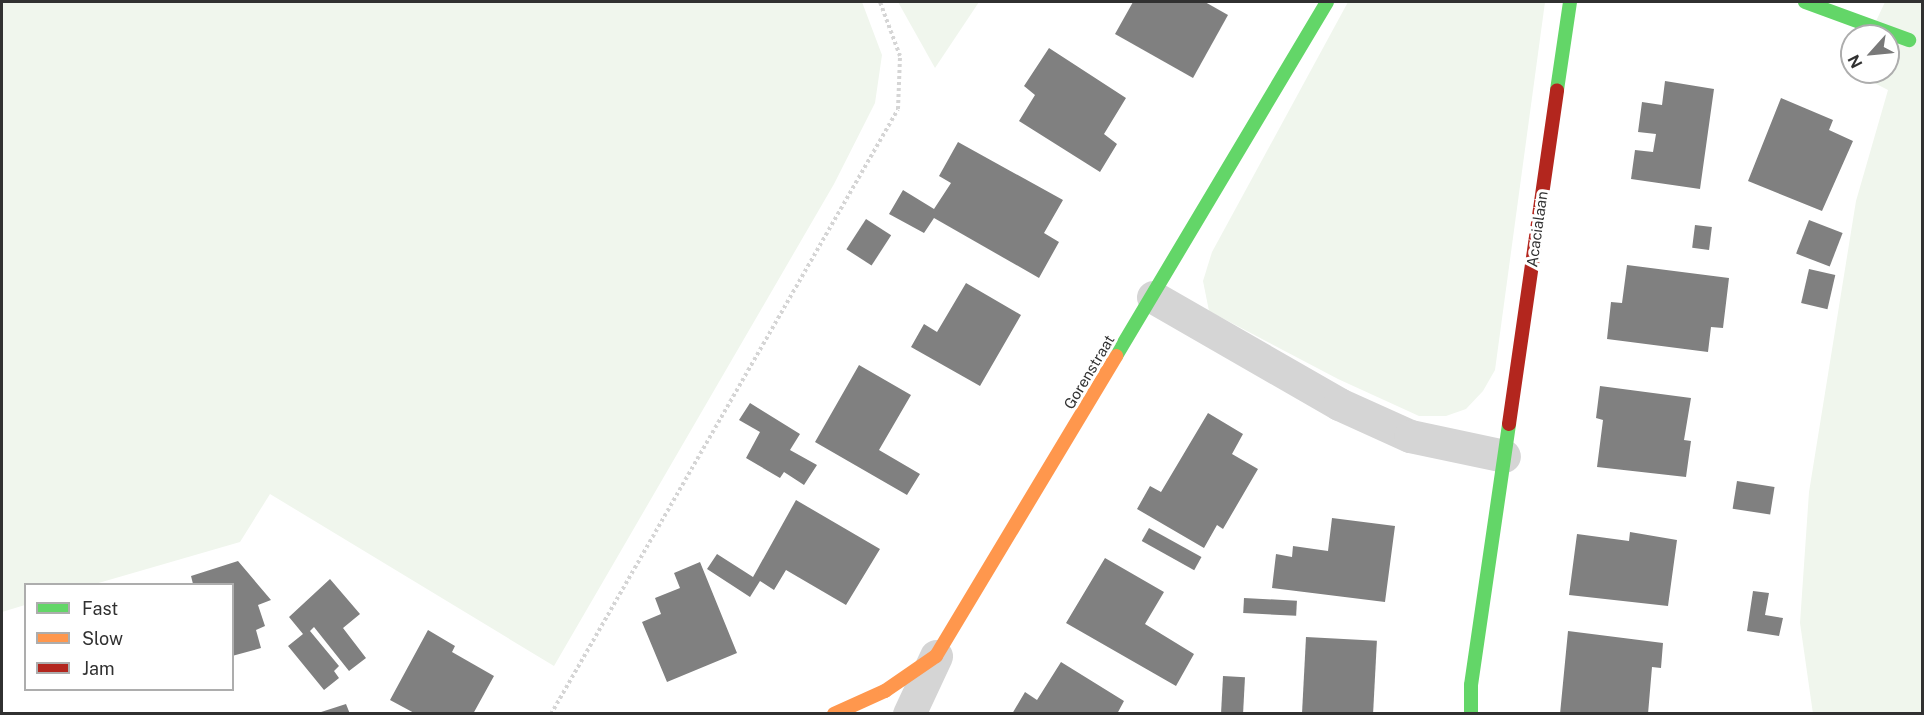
<!DOCTYPE html>
<html>
<head>
<meta charset="utf-8">
<style>
  body { margin:0 }
  #map { position:relative; width:1924px; height:715px; overflow:hidden; background:#fff; font-family:"Public Sans",sans-serif }
  div>[style] { position:absolute }
  .green>* { inset:0; background:#f0f6ed }
  .building>* { inset:0; background:#808080; transform-origin:0 0 }
  .path>* { height:4px; margin-top:-2px; transform-origin:0; background:repeating-linear-gradient(90deg,#d5d5d5 0 3px,transparent 0 6px) }
  .street>* { height:33px; margin:-16.5px; padding:0 16.5px; transform-origin:16.5px; border-radius:16.5px; background:#d5d5d5 }
  .fast>* { height:14px; margin:-7px; padding:0 7px; transform-origin:7px; border-radius:7px; background:#63d668 }
  .slow>* { height:14px; margin:-7px; padding:0 7px; transform-origin:7px; border-radius:7px; background:#ff974d }
  .jam>* { height:14px; margin:-7px; padding:0 7px; transform-origin:7px; border-radius:7px; background:#b3261e }
  span { translate:-50% -50%; white-space:nowrap; text-align:center; line-height:1.15; -webkit-text-stroke:6px #fff; paint-order:stroke }
  .street-label { font-size:15px; color:#313131 }
  .frame { position:absolute; inset:0; border:3px solid #313131; pointer-events:none }
  .legend { position:absolute; left:24px; top:583px; width:210px; height:108px; box-sizing:border-box; background:#fff; border:2px solid #adadad; margin:0; padding:8px 10px; list-style:none; font-size:18px; color:#313131 }
  .legend li { display:flex; align-items:center; gap:12px; height:30px }
  .legend b { width:30px; border:2px solid #adadad }
  .north { position:absolute; left:1840px; top:24px; width:60px; height:60px; box-sizing:border-box; background:#fff; border:2px solid #adadad; border-radius:50%; rotate:243deg; font-size:16px; font-weight:700; line-height:24px; text-align:center; color:#313131 }
  .north::after { content:''; display:block; margin:auto; width:21px; height:27px; background:#797979; clip-path:polygon(50% 0,100% 100%,50% 72%,0 100%) }
</style>
</head>
<body>
<div id="map">
  <div class="green">
    <i style="clip-path:polygon(2px 2px,862px 2px,882px 55px,875px 103px,834px 184px,554px 666px,270px 494px,240px 542px,95px 584px,26px 584px,25px 605px,2px 612px)"></i>
    <i style="clip-path:polygon(898px 2px,979px 2px,935px 68px)"></i>
    <i style="clip-path:polygon(1348px 2px,1545px 2px,1495px 370px,1483px 391px,1466px 409px,1446px 416px,1419px 416px,1338px 379px,1209px 311px,1203px 281px,1212px 252px)"></i>
    <i style="clip-path:polygon(1885px 2px,1922px 2px,1922px 713px,1813px 714px,1800px 623px,1809px 492px,1856px 201px,1888px 90px,1853px 72px,1888px 72px,1888px 36px,1869px 36px)"></i>
  </div>
  <div class="building">
    <i style="clip-path:polygon(1133px 2px,1205px 2px,1228px 15px,1193px 78px,1115px 34px)"></i>
    <i style="clip-path:polygon(1049px 48px,1126px 98px,1104px 134px,1117px 144px,1100px 172px,1019px 121px,1035px 95px,1024px 86px)"></i>
    <i style="clip-path:polygon(1665px 81px,1714px 89px,1700px 189px,1631px 179px,1635px 150px,1653px 152px,1656px 134px,1638px 132px,1642px 102px,1662px 105px)"></i>
    <i style="clip-path:polygon(1781px 98px,1833px 120px,1829px 130px,1853px 141px,1822px 211px,1748px 181px)"></i>
    <i style="clip-path:polygon(958px 142px,1063px 200px,1044px 233px,1059px 242px,1039px 278px,934px 218px,924px 233px,889px 214px,903px 190px,934px 209px,951px 183px,939px 176px)"></i>
    <i style="left:866px;top:219px;width:30px;height:36px;rotate:33deg"></i>
    <i style="left:1809px;top:220px;width:36px;height:36px;rotate:21deg"></i>
    <i style="left:1695px;top:225px;width:17px;height:23px;rotate:7deg"></i>
    <i style="clip-path:polygon(1627px 265px,1729px 278px,1723px 328px,1711px 327px,1708px 352px,1607px 339px,1611px 302px,1622px 303px)"></i>
    <i style="left:1809px;top:269px;width:27px;height:35px;rotate:13deg"></i>
    <i style="clip-path:polygon(966px 283px,1021px 315px,980px 386px,911px 347px,924px 324px,937px 332px)"></i>
    <i style="clip-path:polygon(859px 365px,911px 395px,879px 450px,920px 474px,907px 495px,815px 442px)"></i>
    <i style="clip-path:polygon(1600px 386px,1691px 398px,1684px 440px,1691px 441px,1686px 477px,1597px 467px,1603px 420px,1596px 418px)"></i>
    <i style="clip-path:polygon(750px 403px,800px 434px,790px 450px,817px 465px,804px 485px,784px 472px,780px 478px,746px 458px,760px 432px,739px 420px)"></i>
    <i style="clip-path:polygon(1208px 413px,1243px 434px,1232px 454px,1258px 469px,1223px 529px,1217px 525px,1204px 548px,1137px 509px,1150px 486px,1161px 492px)"></i>
    <i style="left:1737px;top:481px;width:38px;height:28px;rotate:9deg"></i>
    <i style="clip-path:polygon(796px 500px,880px 549px,846px 605px,786px 570px,774px 590px,760px 581px,750px 597px,707px 569px,717px 554px,753px 577px)"></i>
    <i style="clip-path:polygon(1332px 518px,1395px 526px,1385px 602px,1272px 588px,1276px 554px,1292px 557px,1293px 546px,1328px 551px)"></i>
    <i style="left:1149px;top:528px;width:60px;height:15px;rotate:29deg"></i>
    <i style="clip-path:polygon(1630px 532px,1677px 540px,1668px 606px,1569px 595px,1577px 534px,1629px 541px)"></i>
    <i style="clip-path:polygon(1105px 558px,1164px 592px,1145px 624px,1194px 654px,1176px 686px,1066px 623px)"></i>
    <i style="clip-path:polygon(238px 561px,271px 600px,258px 605px,265px 626px,256px 630px,261px 648px,232px 656px,232px 584px,193px 584px,191px 576px)"></i>
    <i style="clip-path:polygon(700px 562px,737px 653px,667px 682px,642px 622px,661px 614px,655px 598px,680px 588px,674px 573px)"></i>
    <i style="clip-path:polygon(330px 579px,360px 614px,343px 628px,366px 658px,349px 671px,314px 627px,310px 631px,339px 666px,334px 671px,339px 678px,324px 690px,288px 646px,303px 634px,289px 617px)"></i>
    <i style="clip-path:polygon(1753px 591px,1769px 593px,1765px 615px,1783px 618px,1779px 636px,1747px 631px)"></i>
    <i style="left:1244px;top:598px;width:53px;height:15px;rotate:3deg"></i>
    <i style="clip-path:polygon(428px 630px,455px 646px,452px 652px,494px 676px,473px 714px,416px 714px,390px 700px)"></i>
    <i style="clip-path:polygon(1568px 631px,1663px 643px,1661px 668px,1652px 667px,1648px 714px,1560px 714px)"></i>
    <i style="left:1306px;top:637px;width:71px;height:77px;rotate:3deg"></i>
    <i style="clip-path:polygon(1061px 662px,1124px 701px,1117px 714px,1012px 714px,1025px 692px,1037px 700px)"></i>
    <i style="left:1223px;top:676px;width:22px;height:38px;rotate:3deg"></i>
    <i style="clip-path:polygon(346px 704px,350px 714px,318px 714px,318px 713px)"></i>
  </div>
  <div class="path">
    <i style="left:551px;top:714px;width:697px;rotate:-60.16deg"></i>
    <i style="left:898px;top:109px;width:53px;rotate:-87.8deg"></i>
    <i style="left:900px;top:56px;width:58px;rotate:-110.3deg"></i>
  </div>
  <div class="street">
    <i style="left:1153px;top:297px;width:215px;rotate:29.9deg"></i>
    <i style="left:1339px;top:404px;width:78px;rotate:24.3deg"></i>
    <i style="left:1410px;top:436px;width:96px;rotate:12deg"></i>
    <i style="left:909px;top:714px;width:64px;rotate:-65deg"></i>
  </div>
  <div class="fast">
    <i style="left:1805px;top:2px;width:111px;rotate:20.1deg"></i>
    <i style="left:1557px;top:90px;width:89px;rotate:-81.6deg"></i>
    <i style="left:1116px;top:356px;width:412px;rotate:-59.2deg"></i>
    <i style="left:1471px;top:714px;width:29px;rotate:-90deg"></i>
    <i style="left:1471px;top:685px;width:264px;rotate:-81.7deg"></i>
  </div>
  <div class="slow">
    <i style="left:834px;top:714px;width:56px;rotate:-24.3deg"></i>
    <i style="left:885px;top:691px;width:62px;rotate:-34.5deg"></i>
    <i style="left:936px;top:656px;width:350px;rotate:-59deg"></i>
  </div>
  <div class="jam">
    <i style="left:1509px;top:424px;width:337px;rotate:-81.8deg"></i>
  </div>
  <div class="street-label">
    <span style="left:1537px;top:229px;rotate:-82deg">Acacialaan</span>
    <span style="left:1089px;top:372px;rotate:-59deg">Gorenstraat</span>
  </div>
  <div class="frame"></div>
  <ul class="legend">
  <li><b style="height:8px;background:#63d668"></b>Fast</li>
  <li><b style="height:8px;background:#ff974d"></b>Slow</li>
  <li><b style="height:8px;background:#b3261e"></b>Jam</li>
  </ul>
  <div class="north">N</div>
</div>
</body>
</html>
